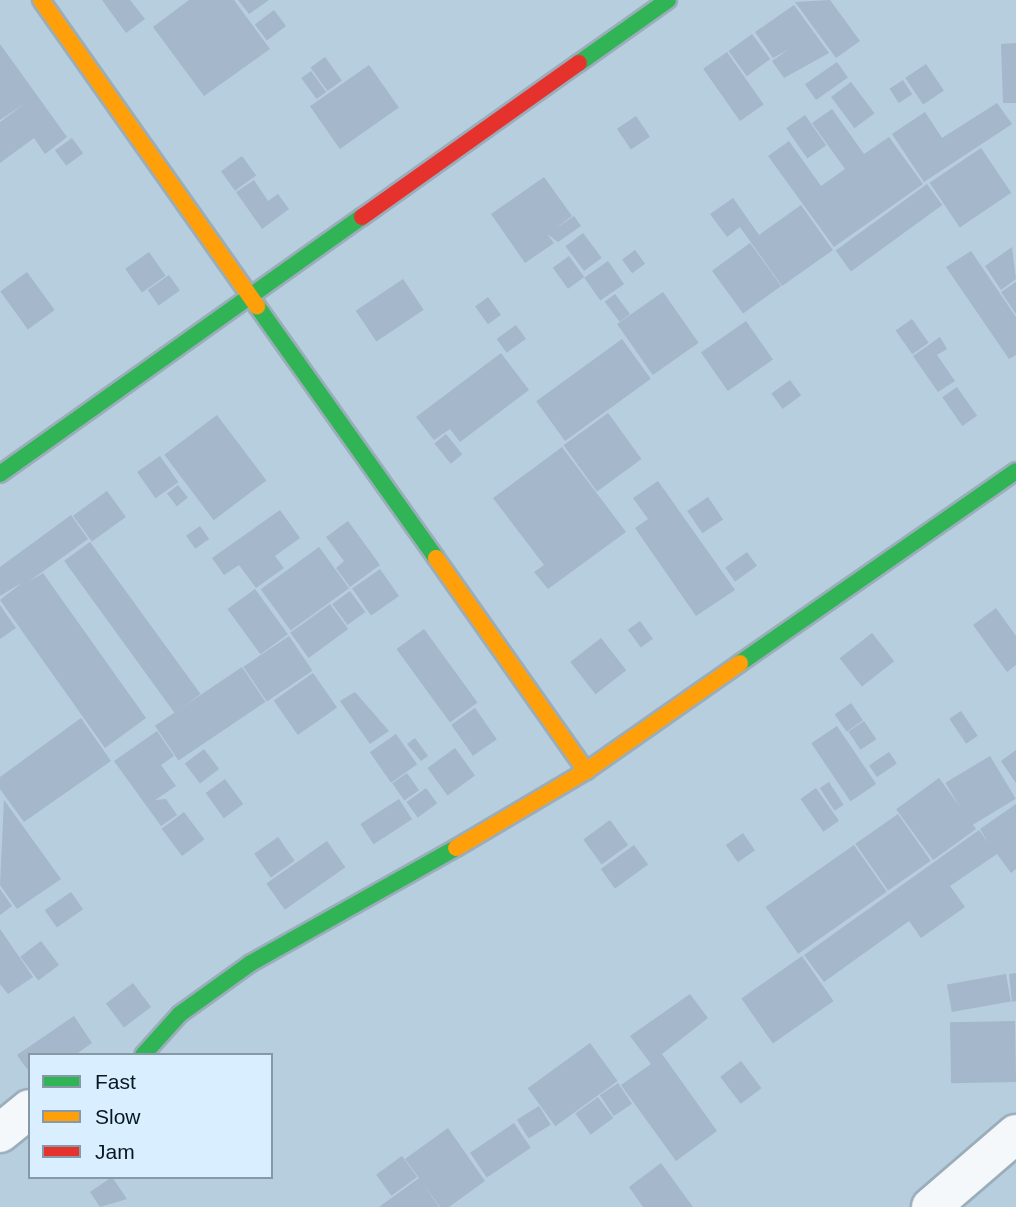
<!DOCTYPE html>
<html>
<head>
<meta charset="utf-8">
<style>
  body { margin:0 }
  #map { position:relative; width:1016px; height:1207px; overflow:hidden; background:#b7cedf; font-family:Helvetica,sans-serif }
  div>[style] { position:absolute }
  .building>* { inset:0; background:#a5b7ca; transform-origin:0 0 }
  .roads { filter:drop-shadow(2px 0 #9aadba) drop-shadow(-2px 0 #9aadba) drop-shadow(0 2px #9aadba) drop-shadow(0 -2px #9aadba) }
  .street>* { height:38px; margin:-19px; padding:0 19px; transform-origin:19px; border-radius:19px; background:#f4f8fa }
  .fast>* { height:16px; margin:-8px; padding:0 8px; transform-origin:8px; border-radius:8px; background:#30b455 }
  .slow>* { height:16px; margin:-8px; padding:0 8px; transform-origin:8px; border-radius:8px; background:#ff9f0a }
  .jam>* { height:16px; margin:-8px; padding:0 8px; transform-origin:8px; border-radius:8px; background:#e5322d }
  span { translate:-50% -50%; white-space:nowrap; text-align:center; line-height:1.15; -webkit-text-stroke:5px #d9efff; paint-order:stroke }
  .legend { position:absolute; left:28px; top:1053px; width:245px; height:126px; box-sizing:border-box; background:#d9efff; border:2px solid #8599a7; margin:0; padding:9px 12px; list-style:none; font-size:21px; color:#081823 }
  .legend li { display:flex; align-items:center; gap:14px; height:35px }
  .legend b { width:35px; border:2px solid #8599a7 }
</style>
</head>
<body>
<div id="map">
  <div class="building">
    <i style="clip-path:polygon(102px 0,130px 0,145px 19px,126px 33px)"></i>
    <i style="clip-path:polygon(189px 0,234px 0,270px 49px,204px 96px,153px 27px)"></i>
    <i style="clip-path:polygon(238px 0,269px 0,249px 14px)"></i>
    <i style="clip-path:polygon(830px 0,860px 41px,836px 58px,795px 2px)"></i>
    <i style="clip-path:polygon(794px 5px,829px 53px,784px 78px,772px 61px,789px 49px,773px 58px,755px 32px)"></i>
    <i style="left:274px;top:10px;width:20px;height:24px;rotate:53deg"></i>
    <i style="left:752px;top:34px;width:31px;height:29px;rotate:54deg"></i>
    <i style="clip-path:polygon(1016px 43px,1016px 103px,1003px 103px,1001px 44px)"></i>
    <i style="clip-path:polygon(0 44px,67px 137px,45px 154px,34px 138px,0 163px,0 122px,27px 102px,0 120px)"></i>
    <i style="left:727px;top:52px;width:64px;height:29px;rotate:55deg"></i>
    <i style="left:325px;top:57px;width:29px;height:18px;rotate:54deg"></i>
    <i style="left:837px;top:62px;width:19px;height:39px;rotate:55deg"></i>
    <i style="left:926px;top:64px;width:32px;height:25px;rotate:56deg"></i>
    <i style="left:369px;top:65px;width:52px;height:72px;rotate:55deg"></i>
    <i style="left:311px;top:71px;width:26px;height:12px;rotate:54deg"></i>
    <i style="left:903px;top:80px;width:17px;height:16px;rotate:57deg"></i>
    <i style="left:851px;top:82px;width:39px;height:25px;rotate:53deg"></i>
    <i style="clip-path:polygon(997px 103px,1012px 124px,924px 182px,892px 134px,925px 112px,942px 138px)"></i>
    <i style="clip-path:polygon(832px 109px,864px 154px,889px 137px,923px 184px,834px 247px,768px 156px,789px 141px,821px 186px,845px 169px,812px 123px)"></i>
    <i style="left:805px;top:115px;width:37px;height:23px;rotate:55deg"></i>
    <i style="left:636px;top:116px;width:25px;height:23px;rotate:56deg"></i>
    <i style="left:72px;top:138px;width:19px;height:21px;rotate:54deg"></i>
    <i style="left:981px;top:148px;width:54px;height:62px;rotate:56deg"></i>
    <i style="left:242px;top:156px;width:24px;height:26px;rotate:54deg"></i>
    <i style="clip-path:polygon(544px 177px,572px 216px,553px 230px,574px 216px,581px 226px,558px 242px,547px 234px,554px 243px,525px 263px,491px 214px)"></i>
    <i style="clip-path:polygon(254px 180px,268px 201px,278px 194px,289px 209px,262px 229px,236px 192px)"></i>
    <i style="left:927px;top:184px;width:26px;height:113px;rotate:54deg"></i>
    <i style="clip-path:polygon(733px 198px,759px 235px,801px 205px,833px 250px,782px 286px,740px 227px,727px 237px,710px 214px)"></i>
    <i style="left:583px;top:233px;width:31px;height:22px;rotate:53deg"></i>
    <i style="left:750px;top:243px;width:53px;height:47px;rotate:54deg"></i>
    <i style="clip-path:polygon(1012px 247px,1016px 279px,1001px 290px,985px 266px)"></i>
    <i style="left:635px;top:250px;width:17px;height:16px;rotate:54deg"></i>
    <i style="clip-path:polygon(971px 251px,1016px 317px,1016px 355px,1009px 359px,946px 267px)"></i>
    <i style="left:149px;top:252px;width:29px;height:29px;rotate:55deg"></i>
    <i style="left:569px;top:256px;width:26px;height:20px;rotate:54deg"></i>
    <i style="left:608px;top:261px;width:28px;height:29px;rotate:55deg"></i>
    <i style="left:27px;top:272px;width:47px;height:33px;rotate:54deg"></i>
    <i style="left:169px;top:275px;width:19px;height:26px;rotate:55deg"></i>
    <i style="left:403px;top:279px;width:37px;height:57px;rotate:56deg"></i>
    <i style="clip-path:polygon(1016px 282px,1016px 314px,1001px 292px)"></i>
    <i style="left:663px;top:292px;width:62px;height:56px;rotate:55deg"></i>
    <i style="left:615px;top:294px;width:25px;height:13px;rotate:53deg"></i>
    <i style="left:488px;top:297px;width:22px;height:16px;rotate:54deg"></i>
    <i style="left:912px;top:319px;width:29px;height:20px;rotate:55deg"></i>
    <i style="left:746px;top:321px;width:47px;height:55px;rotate:55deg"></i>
    <i style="left:516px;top:325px;width:17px;height:24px;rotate:54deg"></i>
    <i style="clip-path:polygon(940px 337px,947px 349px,937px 355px,955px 381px,938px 392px,913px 356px)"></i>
    <i style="left:622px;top:339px;width:49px;height:106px;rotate:54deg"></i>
    <i style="clip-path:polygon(501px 353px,529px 390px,460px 442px,450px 429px,434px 440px,416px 417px)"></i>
    <i style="left:790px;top:380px;width:19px;height:23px;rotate:54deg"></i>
    <i style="left:957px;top:387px;width:35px;height:18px;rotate:55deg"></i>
    <i style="left:608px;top:413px;width:57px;height:55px;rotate:54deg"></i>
    <i style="left:217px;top:415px;width:82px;height:66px;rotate:53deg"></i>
    <i style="left:446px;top:434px;width:26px;height:15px;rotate:51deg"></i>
    <i style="clip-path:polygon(562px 447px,626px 532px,548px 589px,534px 572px,544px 565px,493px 498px)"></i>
    <i style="left:160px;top:456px;width:32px;height:28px;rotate:55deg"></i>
    <i style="clip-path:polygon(658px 481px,735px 590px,696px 616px,635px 528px,648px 519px,633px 498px)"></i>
    <i style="left:178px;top:485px;width:16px;height:14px;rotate:52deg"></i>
    <i style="left:107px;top:491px;width:32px;height:42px;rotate:54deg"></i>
    <i style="left:708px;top:497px;width:27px;height:25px;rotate:56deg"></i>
    <i style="clip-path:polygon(280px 510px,300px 538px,275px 556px,284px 568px,256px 588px,239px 565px,224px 575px,212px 558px)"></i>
    <i style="clip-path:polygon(71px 515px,88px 539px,28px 582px,43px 573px,146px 718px,105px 748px,0 600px,23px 582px,0 596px,0 567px)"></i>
    <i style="clip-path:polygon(348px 521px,380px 565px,350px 587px,336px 568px,344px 561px,326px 537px)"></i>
    <i style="left:200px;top:526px;width:16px;height:17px;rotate:55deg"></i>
    <i style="left:90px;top:542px;width:188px;height:32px;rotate:54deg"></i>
    <i style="left:319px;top:547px;width:51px;height:72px;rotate:54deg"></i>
    <i style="left:747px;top:552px;width:17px;height:27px;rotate:54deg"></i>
    <i style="left:380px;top:569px;width:33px;height:34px;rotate:55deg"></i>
    <i style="left:255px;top:589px;width:56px;height:34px;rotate:54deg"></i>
    <i style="left:350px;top:591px;width:26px;height:22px;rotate:54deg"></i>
    <i style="left:330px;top:604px;width:31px;height:49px;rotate:54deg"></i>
    <i style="clip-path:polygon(0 605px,16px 628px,0 639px)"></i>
    <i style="clip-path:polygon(996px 608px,1016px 636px,1016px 665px,1007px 672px,973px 625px)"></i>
    <i style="left:640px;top:621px;width:22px;height:15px;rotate:54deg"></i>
    <i style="left:424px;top:629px;width:91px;height:34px;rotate:54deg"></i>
    <i style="left:872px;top:633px;width:36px;height:41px;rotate:52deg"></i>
    <i style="left:289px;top:636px;width:42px;height:55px;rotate:56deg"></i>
    <i style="left:601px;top:638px;width:41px;height:39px;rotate:52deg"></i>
    <i style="left:242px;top:667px;width:42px;height:105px;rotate:56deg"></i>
    <i style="left:313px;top:673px;width:42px;height:48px;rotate:55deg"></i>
    <i style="clip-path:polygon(355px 692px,389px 731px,370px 744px,340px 701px)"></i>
    <i style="left:851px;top:703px;width:21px;height:20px;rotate:55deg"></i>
    <i style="left:475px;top:708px;width:38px;height:29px;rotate:55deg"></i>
    <i style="left:961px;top:711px;width:30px;height:14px;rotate:56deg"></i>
    <i style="clip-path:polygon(81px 718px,111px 761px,24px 822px,0 789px,0 777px)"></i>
    <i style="left:864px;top:721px;width:22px;height:19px;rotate:56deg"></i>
    <i style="left:837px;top:726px;width:70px;height:31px;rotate:56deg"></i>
    <i style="clip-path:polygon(157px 731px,174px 756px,161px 765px,176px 786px,155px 800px,166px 799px,177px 815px,161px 826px,114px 761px)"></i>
    <i style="left:396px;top:734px;width:37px;height:32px;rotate:55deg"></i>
    <i style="clip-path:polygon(415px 738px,428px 756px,421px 761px,407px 744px)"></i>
    <i style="left:455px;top:748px;width:34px;height:34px;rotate:54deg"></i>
    <i style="left:204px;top:749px;width:25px;height:24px;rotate:53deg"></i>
    <i style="clip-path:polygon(1016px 750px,1016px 783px,1001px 761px)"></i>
    <i style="left:889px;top:752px;width:14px;height:24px;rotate:56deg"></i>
    <i style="left:990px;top:756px;width:50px;height:52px;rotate:59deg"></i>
    <i style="left:407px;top:773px;width:21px;height:18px;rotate:55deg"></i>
    <i style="left:939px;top:778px;width:63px;height:53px;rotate:54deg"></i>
    <i style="left:225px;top:779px;width:31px;height:24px;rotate:54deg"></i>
    <i style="left:829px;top:782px;width:27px;height:11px;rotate:57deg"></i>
    <i style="left:426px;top:788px;width:19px;height:24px;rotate:54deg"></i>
    <i style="left:816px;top:788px;width:40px;height:19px;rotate:55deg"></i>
    <i style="left:399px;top:799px;width:24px;height:46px;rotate:57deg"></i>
    <i style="clip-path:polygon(4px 800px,61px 879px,17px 909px,0 885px)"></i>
    <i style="clip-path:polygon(1016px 804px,1016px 869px,1011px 873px,997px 854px,950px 886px,965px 907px,921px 938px,909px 921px,824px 982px,804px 955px,979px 830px,989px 844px,980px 829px)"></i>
    <i style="left:184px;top:812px;width:34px;height:28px;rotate:53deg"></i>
    <i style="left:898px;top:814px;width:57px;height:52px;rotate:55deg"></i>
    <i style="left:610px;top:820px;width:31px;height:33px;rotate:54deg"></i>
    <i style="left:743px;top:833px;width:21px;height:21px;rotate:55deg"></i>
    <i style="left:278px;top:837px;width:29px;height:29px;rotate:55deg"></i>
    <i style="left:327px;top:841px;width:32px;height:74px;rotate:55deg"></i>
    <i style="left:634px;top:845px;width:24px;height:41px;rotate:54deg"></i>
    <i style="left:854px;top:845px;width:57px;height:108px;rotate:55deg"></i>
    <i style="clip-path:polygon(0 889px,12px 906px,0 915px)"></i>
    <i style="left:71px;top:892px;width:21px;height:32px;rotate:55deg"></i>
    <i style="clip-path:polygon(0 929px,33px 977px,8px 994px,0 984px)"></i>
    <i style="left:41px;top:941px;width:30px;height:26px;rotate:53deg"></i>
    <i style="left:802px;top:956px;width:55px;height:74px;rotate:55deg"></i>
    <i style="clip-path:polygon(1016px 973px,1016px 1001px,1012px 1002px,1009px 974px)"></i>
    <i style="left:1006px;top:974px;width:28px;height:60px;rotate:80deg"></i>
    <i style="left:133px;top:983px;width:30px;height:34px;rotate:53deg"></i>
    <i style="clip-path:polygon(690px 994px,708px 1018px,662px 1054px,717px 1131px,676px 1161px,621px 1085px,651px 1064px,630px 1036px)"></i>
    <i style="clip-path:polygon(74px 1016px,92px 1043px,75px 1055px,30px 1055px,30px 1073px,17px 1055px)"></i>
    <i style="left:1015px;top:1021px;width:61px;height:65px;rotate:89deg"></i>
    <i style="left:590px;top:1043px;width:47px;height:77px;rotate:54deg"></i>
    <i style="left:741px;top:1061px;width:34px;height:26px;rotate:53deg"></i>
    <i style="left:618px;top:1083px;width:25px;height:22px;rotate:56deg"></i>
    <i style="left:598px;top:1097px;width:26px;height:28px;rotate:54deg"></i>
    <i style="left:539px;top:1106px;width:22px;height:26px;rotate:58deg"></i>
    <i style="left:514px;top:1123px;width:30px;height:53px;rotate:56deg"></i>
    <i style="clip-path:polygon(448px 1128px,485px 1181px,449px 1207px,440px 1207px,421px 1181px,439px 1207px,379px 1207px,419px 1178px,405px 1159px)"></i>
    <i style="left:402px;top:1156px;width:26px;height:32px;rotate:54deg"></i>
    <i style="clip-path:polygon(661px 1163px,693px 1207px,643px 1207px,629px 1187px)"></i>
    <i style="clip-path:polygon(112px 1177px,127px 1199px,100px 1207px,90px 1192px)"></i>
  </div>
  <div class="roads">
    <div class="street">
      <i style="left:0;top:1133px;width:38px;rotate:-39deg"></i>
      <i style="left:931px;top:1207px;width:112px;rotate:-40.7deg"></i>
    </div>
    <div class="fast">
      <i style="left:579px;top:63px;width:109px;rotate:-35.3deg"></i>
      <i style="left:257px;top:306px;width:309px;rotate:54.6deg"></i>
      <i style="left:0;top:474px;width:444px;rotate:-35.4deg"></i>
      <i style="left:740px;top:663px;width:336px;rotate:-34.8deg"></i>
      <i style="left:143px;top:1055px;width:55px;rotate:-47.9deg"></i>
      <i style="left:180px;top:1014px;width:87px;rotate:-35.7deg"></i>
      <i style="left:251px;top:963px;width:235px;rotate:-29.3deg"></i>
    </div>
    <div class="slow">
      <i style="left:41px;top:0;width:375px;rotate:54.8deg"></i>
      <i style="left:436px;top:558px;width:261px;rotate:54.8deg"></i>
      <i style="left:456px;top:848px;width:151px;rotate:-30.6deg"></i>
      <i style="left:586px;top:771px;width:188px;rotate:-35deg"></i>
    </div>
    <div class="jam">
      <i style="left:362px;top:217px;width:266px;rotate:-35.4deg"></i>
    </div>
  </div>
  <ul class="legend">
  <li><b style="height:9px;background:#30b455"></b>Fast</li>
  <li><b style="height:9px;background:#ff9f0a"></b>Slow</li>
  <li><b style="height:9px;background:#e5322d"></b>Jam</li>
  </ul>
</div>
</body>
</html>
